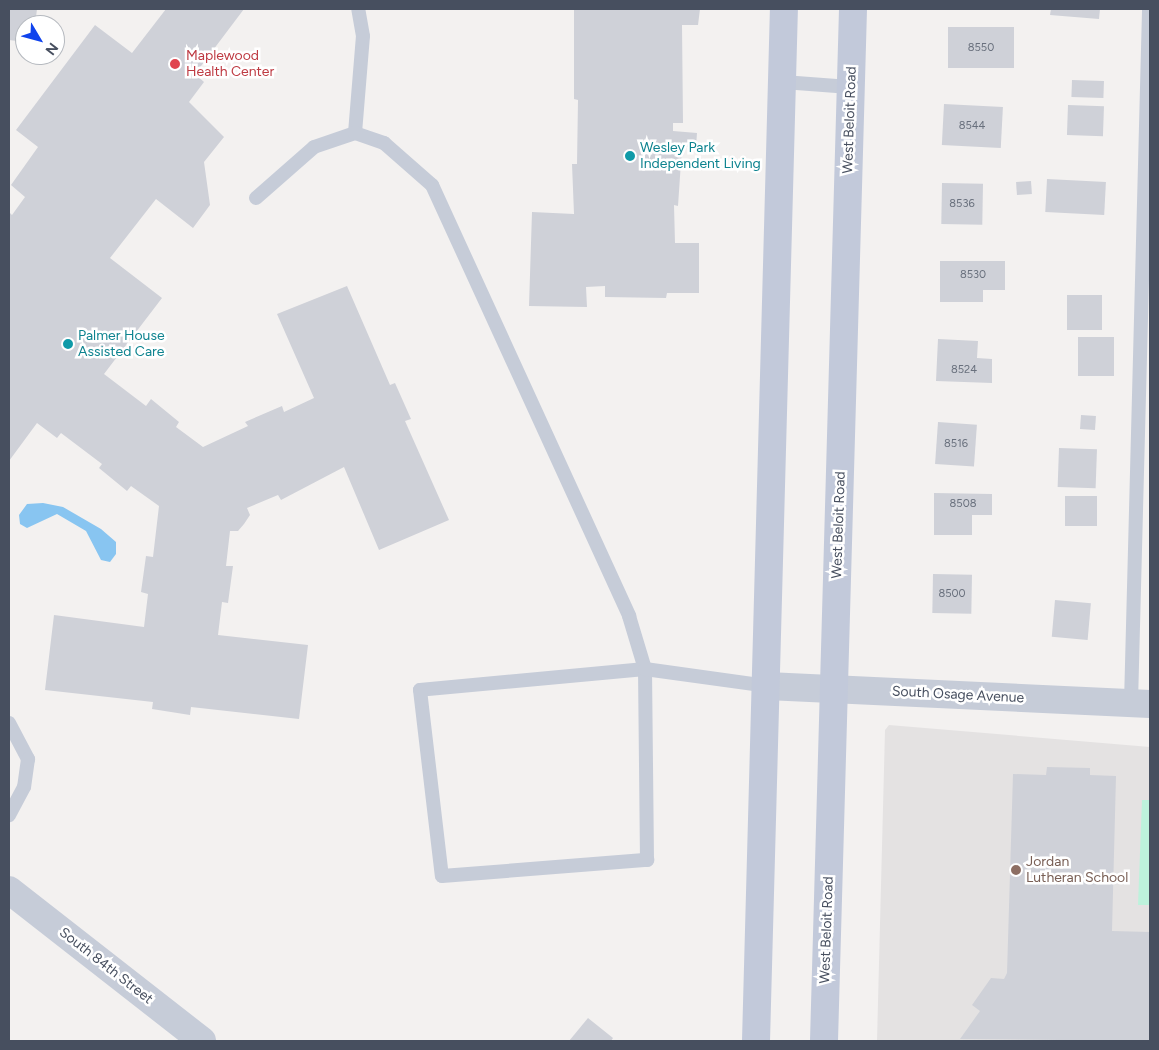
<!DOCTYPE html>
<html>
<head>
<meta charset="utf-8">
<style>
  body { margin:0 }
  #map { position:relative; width:1159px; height:1050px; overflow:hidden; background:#f3f1f0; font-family:Figtree,sans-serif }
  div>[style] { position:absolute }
  .education>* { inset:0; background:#e4e2e2 }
  .green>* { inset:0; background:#bdf2dc }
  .water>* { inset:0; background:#88c5f1 }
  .building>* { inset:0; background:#cfd1d8; transform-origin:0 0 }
  .service>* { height:14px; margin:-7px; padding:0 7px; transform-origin:7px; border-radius:7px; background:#c6ccd8 }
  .minor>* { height:28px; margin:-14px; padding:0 14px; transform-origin:14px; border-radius:14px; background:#c6ccd8 }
  .tertiary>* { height:28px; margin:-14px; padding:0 14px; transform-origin:14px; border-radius:14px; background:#c6ccd8 }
  .secondary>* { height:28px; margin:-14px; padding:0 14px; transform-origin:14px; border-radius:14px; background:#c2c9da }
  .dots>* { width:14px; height:14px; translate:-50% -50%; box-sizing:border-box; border:2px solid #fff; border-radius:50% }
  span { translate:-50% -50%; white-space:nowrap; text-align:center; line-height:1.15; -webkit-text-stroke:5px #fff; paint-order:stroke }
  .number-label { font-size:11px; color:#69707d }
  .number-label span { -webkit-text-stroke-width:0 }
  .health-label { font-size:14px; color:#be3a42 }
  .left { translate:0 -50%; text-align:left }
  .street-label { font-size:14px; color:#474f5f }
  .culture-label { font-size:14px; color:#0d838f }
  .education-label { font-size:14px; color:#785e54 }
  .frame { position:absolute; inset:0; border:10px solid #474f5f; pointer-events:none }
  .north { position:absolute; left:15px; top:15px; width:50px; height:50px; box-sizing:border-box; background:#fff; border:1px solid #b5b9bf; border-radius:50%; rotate:127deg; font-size:14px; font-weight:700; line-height:20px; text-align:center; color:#474f5f }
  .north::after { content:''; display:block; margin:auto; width:18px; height:22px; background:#1043ed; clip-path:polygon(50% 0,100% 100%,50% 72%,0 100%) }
</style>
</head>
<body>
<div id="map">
  <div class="education">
    <i style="clip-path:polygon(889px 725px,1150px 747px,1150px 1041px,877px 1041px,885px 730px)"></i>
  </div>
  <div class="green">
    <i style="clip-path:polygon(1142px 800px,1150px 800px,1150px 905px,1138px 905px)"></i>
  </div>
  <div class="water">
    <i style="clip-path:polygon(43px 503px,63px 507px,101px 529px,116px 542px,116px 554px,110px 562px,101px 560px,86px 531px,57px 514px,27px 528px,20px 524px,19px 515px,27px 504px)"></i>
  </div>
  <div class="building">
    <i style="clip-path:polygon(9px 9px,37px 9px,35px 25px,25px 25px,25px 42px,9px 40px)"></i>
    <i style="clip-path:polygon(166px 9px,244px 9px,195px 74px,204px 82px,189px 102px,224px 137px,204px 162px,210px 205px,193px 228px,156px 199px,110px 258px,162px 298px,104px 374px,146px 406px,151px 399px,179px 422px,176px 427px,203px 447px,248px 426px,245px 422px,282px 406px,284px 412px,314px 398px,277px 314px,347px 286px,390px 385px,395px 383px,411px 419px,405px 421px,449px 520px,379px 550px,344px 467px,281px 500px,278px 495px,247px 508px,250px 515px,244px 524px,238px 531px,230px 531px,226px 566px,233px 566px,228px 603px,222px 602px,218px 635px,308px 645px,299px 719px,191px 707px,190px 715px,152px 709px,153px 702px,45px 690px,54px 615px,144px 627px,148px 594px,141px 592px,146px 556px,153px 557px,159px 506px,131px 486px,127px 491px,99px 468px,102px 464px,61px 433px,57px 438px,37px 423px,9px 461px,9px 212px,12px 215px,25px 197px,11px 185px,38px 147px,16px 130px,95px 25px,132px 53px)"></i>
    <i style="clip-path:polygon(574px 9px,700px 9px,698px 25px,682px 25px,683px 123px,673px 123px,673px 131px,697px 133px,696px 147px,682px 147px,678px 206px,674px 205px,675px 243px,699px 243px,699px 293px,667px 293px,666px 298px,605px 297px,605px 286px,586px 287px,587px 307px,529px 306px,532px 212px,574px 214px,572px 164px,577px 164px,578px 100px,574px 99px)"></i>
    <i style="clip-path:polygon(1051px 9px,1100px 9px,1099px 19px,1050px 15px)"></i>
    <i style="left:948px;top:27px;width:66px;height:41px"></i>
    <i style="left:1072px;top:80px;width:32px;height:17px;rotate:2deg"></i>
    <i style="left:944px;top:104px;width:59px;height:41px;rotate:3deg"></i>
    <i style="left:1068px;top:105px;width:36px;height:30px;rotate:2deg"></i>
    <i style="left:1047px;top:179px;width:59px;height:33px;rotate:3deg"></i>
    <i style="left:1031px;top:181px;width:13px;height:15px;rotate:86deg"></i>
    <i style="left:942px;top:183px;width:41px;height:41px;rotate:1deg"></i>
    <i style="clip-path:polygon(940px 261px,1005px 261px,1005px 290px,983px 290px,983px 302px,940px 302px)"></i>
    <i style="left:1067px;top:295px;width:35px;height:35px"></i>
    <i style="left:1078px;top:337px;width:36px;height:39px"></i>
    <i style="clip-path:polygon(938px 339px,978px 341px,977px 358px,992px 359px,992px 383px,936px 381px)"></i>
    <i style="left:1081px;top:415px;width:15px;height:14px;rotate:4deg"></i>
    <i style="left:938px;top:422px;width:39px;height:42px;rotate:4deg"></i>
    <i style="left:1059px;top:448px;width:38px;height:39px;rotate:2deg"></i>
    <i style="clip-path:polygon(934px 493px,992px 494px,992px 515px,972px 515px,972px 535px,934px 535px)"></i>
    <i style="left:1065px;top:496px;width:32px;height:30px"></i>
    <i style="left:933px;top:574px;width:39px;height:39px;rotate:1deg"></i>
    <i style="left:1055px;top:600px;width:36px;height:37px;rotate:5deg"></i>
    <i style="clip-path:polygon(1047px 767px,1090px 768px,1090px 775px,1116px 776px,1112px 931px,1150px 932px,1150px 1041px,960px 1039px,980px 1011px,972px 1005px,991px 978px,1004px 979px,1007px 973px,1013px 774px,1046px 775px)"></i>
    <i style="clip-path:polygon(588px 1018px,613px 1038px,611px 1041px,569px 1041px)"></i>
  </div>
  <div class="service">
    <i style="left:783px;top:82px;width:67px;rotate:4.3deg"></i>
    <i style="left:355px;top:133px;width:97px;rotate:-85.3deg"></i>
    <i style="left:363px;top:36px;width:27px;rotate:-100deg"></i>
    <i style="left:256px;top:198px;width:77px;rotate:-41.3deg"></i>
    <i style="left:314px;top:147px;width:43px;rotate:-18.9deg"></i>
    <i style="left:355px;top:133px;width:31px;rotate:19deg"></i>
    <i style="left:384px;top:143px;width:64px;rotate:41.2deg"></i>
    <i style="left:432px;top:185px;width:474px;rotate:65.4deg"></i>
    <i style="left:629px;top:616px;width:55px;rotate:73.2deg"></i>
    <i style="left:645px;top:669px;width:226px;rotate:174.7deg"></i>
    <i style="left:420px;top:690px;width:187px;rotate:83.3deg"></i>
    <i style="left:442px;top:876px;width:206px;rotate:-4.5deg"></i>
    <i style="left:647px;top:860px;width:191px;rotate:-90.6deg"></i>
    <i style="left:645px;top:669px;width:123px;rotate:7.9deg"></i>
    <i style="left:1131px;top:703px;width:694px;rotate:-88.51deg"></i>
    <i style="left:9px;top:723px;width:41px;rotate:62.2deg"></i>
    <i style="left:28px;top:759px;width:28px;rotate:98deg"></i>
    <i style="left:24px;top:787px;width:32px;rotate:118deg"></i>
  </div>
  <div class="minor">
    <i style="left:767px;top:686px;width:383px;rotate:2.7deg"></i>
  </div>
  <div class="tertiary">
    <i style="left:9px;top:890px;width:245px;rotate:38deg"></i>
  </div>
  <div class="secondary">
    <i style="left:756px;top:1041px;width:1032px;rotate:-88.45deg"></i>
    <i style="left:824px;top:1041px;width:1032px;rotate:-88.39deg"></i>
  </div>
  <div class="dots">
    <i style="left:175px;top:64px;background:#e0444e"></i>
    <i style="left:630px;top:156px;background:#0f9aa8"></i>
    <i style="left:68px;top:344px;background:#0f9aa8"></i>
    <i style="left:1016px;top:870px;background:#8d6e63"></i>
  </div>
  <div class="number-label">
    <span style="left:981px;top:48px">8550</span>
    <span style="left:972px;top:126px">8544</span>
    <span style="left:962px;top:204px">8536</span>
    <span style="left:973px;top:275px">8530</span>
    <span style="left:964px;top:370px">8524</span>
    <span style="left:956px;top:444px">8516</span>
    <span style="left:963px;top:504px">8508</span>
    <span style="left:952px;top:594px">8500</span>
  </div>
  <div class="health-label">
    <span class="left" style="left:186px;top:64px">Maplewood<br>Health Center</span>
  </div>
  <div class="street-label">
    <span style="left:850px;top:120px;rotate:-88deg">West Beloit Road</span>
    <span style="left:839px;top:525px;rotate:-88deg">West Beloit Road</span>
    <span style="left:958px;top:695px;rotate:3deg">South Osage Avenue</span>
    <span style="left:827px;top:930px;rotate:-88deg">West Beloit Road</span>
    <span style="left:106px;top:966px;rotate:38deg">South 84th Street</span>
  </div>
  <div class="culture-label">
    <span class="left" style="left:640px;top:156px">Wesley Park<br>Independent Living</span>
    <span class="left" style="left:78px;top:344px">Palmer House<br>Assisted Care</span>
  </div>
  <div class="education-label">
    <span class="left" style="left:1026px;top:870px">Jordan<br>Lutheran School</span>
  </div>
  <div class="frame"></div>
  <div class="north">N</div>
</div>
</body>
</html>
